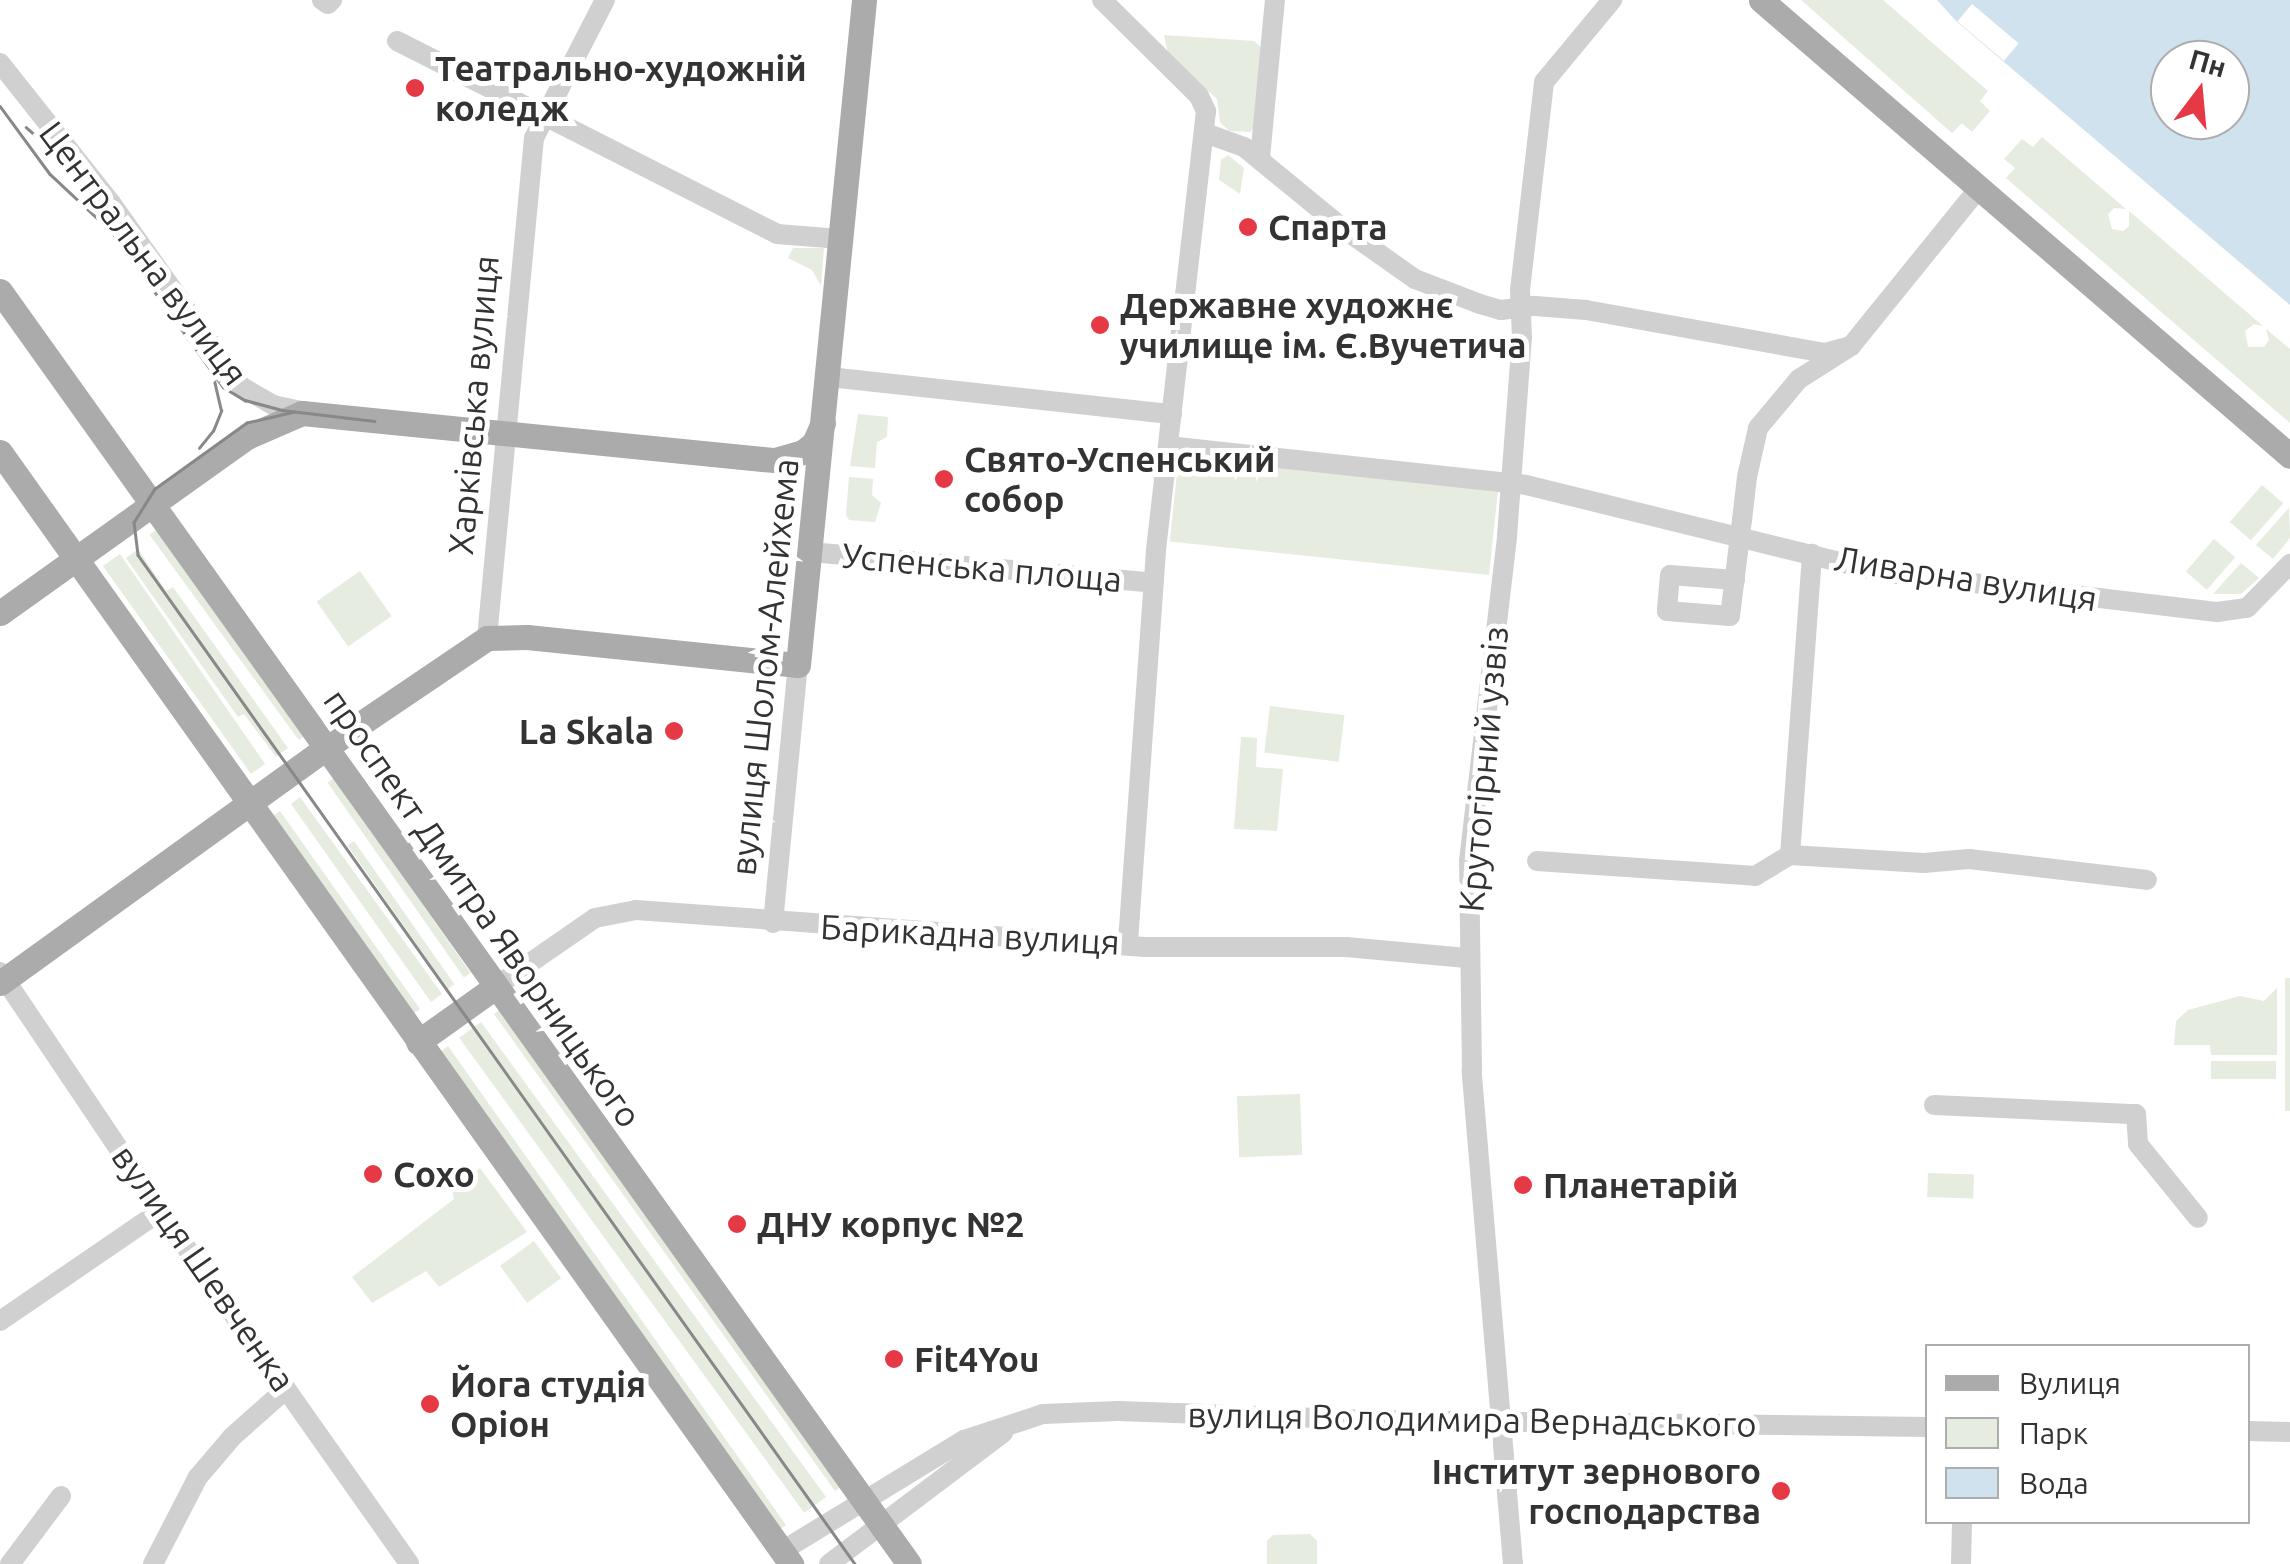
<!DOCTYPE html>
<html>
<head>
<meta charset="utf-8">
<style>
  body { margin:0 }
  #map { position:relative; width:2290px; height:1564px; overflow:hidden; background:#fff; font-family:Ubuntu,sans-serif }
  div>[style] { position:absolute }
  .green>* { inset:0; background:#e6ecdf; transform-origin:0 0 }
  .water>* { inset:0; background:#cfe2ee }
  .pier>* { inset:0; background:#fff; transform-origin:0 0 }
  .minor>* { height:20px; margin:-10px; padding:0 10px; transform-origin:10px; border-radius:10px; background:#d0d0d0 }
  .major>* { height:25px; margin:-12.5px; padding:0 12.5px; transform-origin:12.5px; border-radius:12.5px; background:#ababab }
  .tram>* { height:2.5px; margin:-1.25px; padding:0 1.25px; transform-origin:1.25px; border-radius:1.25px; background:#888 }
  .dots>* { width:28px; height:28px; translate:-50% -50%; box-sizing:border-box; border:5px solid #fff; border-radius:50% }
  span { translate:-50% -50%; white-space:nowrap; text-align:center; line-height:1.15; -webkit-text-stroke:10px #fff; paint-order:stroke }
  .poi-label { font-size:35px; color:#333; font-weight:700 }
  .left { translate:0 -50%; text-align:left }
  .right { translate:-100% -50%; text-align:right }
  .street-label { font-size:35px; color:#333 }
  .legend { position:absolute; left:1925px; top:1344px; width:325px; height:180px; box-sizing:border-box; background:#fff; border:2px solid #adadad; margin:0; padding:12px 18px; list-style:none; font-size:30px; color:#333 }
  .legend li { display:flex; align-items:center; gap:20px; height:50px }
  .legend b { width:50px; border:2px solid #adadad }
  .north { position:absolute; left:2150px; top:40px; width:100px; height:100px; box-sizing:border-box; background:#fff; border:2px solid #adadad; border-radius:50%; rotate:16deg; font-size:28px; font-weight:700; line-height:40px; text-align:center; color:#333 }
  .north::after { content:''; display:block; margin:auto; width:35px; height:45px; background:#e63946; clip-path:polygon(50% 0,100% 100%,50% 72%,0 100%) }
</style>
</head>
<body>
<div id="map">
  <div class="green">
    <i style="clip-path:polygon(1801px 0,1883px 0,1988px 91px,1980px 101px,1990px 111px,1972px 132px,1962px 123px,1952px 133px)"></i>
    <i style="clip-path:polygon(1164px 35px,1254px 41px,1261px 47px,1256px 126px,1250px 132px,1229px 131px,1220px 122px,1217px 99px,1168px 54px)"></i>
    <i style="clip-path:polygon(2042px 137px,2126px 209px,2114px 208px,2108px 214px,2112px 229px,2123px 231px,2129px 226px,2129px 211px,2263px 326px,2254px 324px,2245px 331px,2248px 347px,2264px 347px,2269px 340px,2266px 329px,2290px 349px,2290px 423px,2006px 178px,2015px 168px,2004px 159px,2022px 139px,2033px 147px)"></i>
    <i style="clip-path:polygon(1228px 155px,1244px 168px,1240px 194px,1219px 180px,1221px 160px)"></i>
    <i style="clip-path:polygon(793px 248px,824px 248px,821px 286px,812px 270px,788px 258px)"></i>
    <i style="clip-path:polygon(858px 414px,888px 417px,887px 437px,877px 442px,875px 468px,850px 466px)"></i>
    <i style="left:1179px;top:454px;width:321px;height:88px;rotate:6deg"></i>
    <i style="clip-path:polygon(849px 477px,873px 479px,872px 495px,881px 503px,875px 522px,849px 520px,846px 515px)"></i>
    <i style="left:2262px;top:485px;width:28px;height:49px;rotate:41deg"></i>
    <i style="clip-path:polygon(2289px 508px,2290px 538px,2273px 559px,2256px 545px)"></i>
    <i style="left:156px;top:530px;width:254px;height:8px;rotate:54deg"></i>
    <i style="left:2214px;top:539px;width:28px;height:43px;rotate:41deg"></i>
    <i style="clip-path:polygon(138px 549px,166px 591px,173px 587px,288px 748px,276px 757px,244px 714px,238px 717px,126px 558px)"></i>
    <i style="clip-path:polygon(120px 554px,265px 764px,251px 774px,103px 566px)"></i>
    <i style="clip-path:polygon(2241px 563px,2259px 578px,2241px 594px,2213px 594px)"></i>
    <i style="left:360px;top:571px;width:55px;height:53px;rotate:55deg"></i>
    <i style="left:1270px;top:706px;width:75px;height:47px;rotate:7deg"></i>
    <i style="clip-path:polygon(1241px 737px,1257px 738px,1256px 767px,1283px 769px,1277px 831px,1234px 829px)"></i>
    <i style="left:334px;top:778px;width:238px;height:8px;rotate:55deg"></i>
    <i style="clip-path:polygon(300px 797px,442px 994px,431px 1002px,291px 804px)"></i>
    <i style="clip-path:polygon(280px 811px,420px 1009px,413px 1014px,272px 817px)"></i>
    <i style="left:354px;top:841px;width:175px;height:8px;rotate:55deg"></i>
    <i style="left:2285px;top:978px;width:5px;height:133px"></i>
    <i style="clip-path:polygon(2277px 988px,2277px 1055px,2211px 1055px,2210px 1045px,2174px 1045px,2176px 1021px,2188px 1010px,2240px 996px,2264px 1001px)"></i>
    <i style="clip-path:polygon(501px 1009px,841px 1487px,835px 1491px,494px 1014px)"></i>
    <i style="left:481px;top:1022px;width:587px;height:27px;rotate:54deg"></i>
    <i style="clip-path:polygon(448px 1046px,786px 1525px,779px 1530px,439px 1053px)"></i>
    <i style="left:2211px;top:1061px;width:65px;height:18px"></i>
    <i style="left:1300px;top:1094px;width:61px;height:63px;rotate:88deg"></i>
    <i style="clip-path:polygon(480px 1168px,527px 1232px,439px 1287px,426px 1271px,372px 1303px,352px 1277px,454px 1199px,452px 1189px)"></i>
    <i style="left:1928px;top:1173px;width:46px;height:24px;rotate:2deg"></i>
    <i style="left:534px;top:1241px;width:46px;height:42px;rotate:54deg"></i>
    <i style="clip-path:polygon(1310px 1534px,1317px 1541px,1317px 1564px,1267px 1564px,1267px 1541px,1273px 1535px)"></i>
  </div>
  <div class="water">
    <i style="clip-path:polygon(evenodd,1937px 0,2290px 0,2290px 305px,1957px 22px,1937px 0,2170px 60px,2230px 60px,2230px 120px,2170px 120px,2170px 60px)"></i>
  </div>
  <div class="pier">
    <i style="left:1972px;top:4px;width:61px;height:23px;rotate:40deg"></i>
  </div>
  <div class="minor">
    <i style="left:322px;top:0;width:7px;rotate:34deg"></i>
    <i style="left:328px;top:4px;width:6px;rotate:-45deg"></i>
    <i style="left:1102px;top:0;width:136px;rotate:44.7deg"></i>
    <i style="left:1199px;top:96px;width:17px;rotate:65deg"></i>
    <i style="left:1206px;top:111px;width:443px;rotate:96.5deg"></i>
    <i style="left:1156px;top:551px;width:392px;rotate:94.1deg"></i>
    <i style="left:397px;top:41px;width:426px;rotate:26.9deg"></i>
    <i style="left:777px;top:234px;width:63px;rotate:4.5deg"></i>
    <i style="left:0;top:63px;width:179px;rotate:51.6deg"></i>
    <i style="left:111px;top:203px;width:226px;rotate:54.6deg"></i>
    <i style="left:242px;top:387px;width:36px;rotate:30deg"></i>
    <i style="left:273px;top:405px;width:35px;rotate:12deg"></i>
    <i style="left:1205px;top:133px;width:41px;rotate:19.7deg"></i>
    <i style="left:1244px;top:147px;width:129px;rotate:39.4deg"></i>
    <i style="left:1344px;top:229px;width:87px;rotate:35.2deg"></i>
    <i style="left:1415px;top:279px;width:70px;rotate:21deg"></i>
    <i style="left:1480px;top:304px;width:22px;rotate:16deg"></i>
    <i style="left:1501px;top:310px;width:34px;rotate:-7deg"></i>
    <i style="left:1535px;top:306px;width:51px;rotate:4.5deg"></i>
    <i style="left:1586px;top:310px;width:243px;rotate:10.2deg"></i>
    <i style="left:1825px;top:353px;width:27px;rotate:-15deg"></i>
    <i style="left:1260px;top:158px;width:159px;rotate:-84.6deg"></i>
    <i style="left:829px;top:377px;width:345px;rotate:6.2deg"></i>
    <i style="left:1168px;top:446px;width:360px;rotate:6.2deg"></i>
    <i style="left:1526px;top:485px;width:366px;rotate:13.8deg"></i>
    <i style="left:1881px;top:572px;width:338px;rotate:6.8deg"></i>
    <i style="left:2217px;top:612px;width:30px;rotate:-8deg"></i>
    <i style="left:2247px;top:608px;width:62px;rotate:-45.7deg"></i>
    <i style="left:810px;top:552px;width:345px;rotate:5.1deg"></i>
    <i style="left:1735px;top:580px;width:65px;rotate:-175.6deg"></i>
    <i style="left:1670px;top:575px;width:36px;rotate:95deg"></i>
    <i style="left:1667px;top:611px;width:63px;rotate:4.5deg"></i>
    <i style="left:1730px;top:616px;width:97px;rotate:-82.9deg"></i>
    <i style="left:1742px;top:520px;width:43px;rotate:-83.4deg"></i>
    <i style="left:1747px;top:477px;width:50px;rotate:-77.3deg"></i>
    <i style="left:1758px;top:428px;width:64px;rotate:-50.1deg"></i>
    <i style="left:1799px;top:379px;width:62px;rotate:-32.4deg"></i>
    <i style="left:1851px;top:346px;width:203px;rotate:-51deg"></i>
    <i style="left:487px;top:638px;width:502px;rotate:-84.63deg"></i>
    <i style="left:534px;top:138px;width:155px;rotate:-62.8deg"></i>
    <i style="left:1790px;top:855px;width:134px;rotate:3.4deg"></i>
    <i style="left:1924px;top:863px;width:45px;rotate:-5.1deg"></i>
    <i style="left:1969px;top:859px;width:179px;rotate:6.7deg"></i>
    <i style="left:1790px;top:855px;width:302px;rotate:-85.8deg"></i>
    <i style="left:1537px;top:861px;width:219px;rotate:3.9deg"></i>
    <i style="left:1755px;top:876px;width:41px;rotate:-31deg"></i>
    <i style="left:773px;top:923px;width:259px;rotate:-84.5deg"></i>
    <i style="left:0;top:972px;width:306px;rotate:56.1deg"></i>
    <i style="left:171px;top:1226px;width:413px;rotate:54.8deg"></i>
    <i style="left:495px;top:987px;width:121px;rotate:-34.6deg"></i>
    <i style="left:595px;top:918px;width:42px;rotate:-11deg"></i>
    <i style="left:636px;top:910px;width:510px;rotate:4.16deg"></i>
    <i style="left:1145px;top:947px;width:201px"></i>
    <i style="left:1346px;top:947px;width:121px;rotate:5.2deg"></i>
    <i style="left:1934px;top:1105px;width:202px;rotate:2.6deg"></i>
    <i style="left:2136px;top:1114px;width:30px;rotate:86deg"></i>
    <i style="left:2138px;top:1144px;width:95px;rotate:51deg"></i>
    <i style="left:0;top:1321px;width:196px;rotate:-34.4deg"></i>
    <i style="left:2248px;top:1431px;width:42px;rotate:1.4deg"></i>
    <i style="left:782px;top:1551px;width:213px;rotate:-31.4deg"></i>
    <i style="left:964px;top:1440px;width:83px;rotate:-18.2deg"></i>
    <i style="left:1043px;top:1414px;width:75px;rotate:-2.3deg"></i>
    <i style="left:1118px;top:1411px;width:255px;rotate:2deg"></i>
    <i style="left:1373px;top:1420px;width:555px;rotate:0.72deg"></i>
    <i style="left:10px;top:1564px;width:85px;rotate:-53.1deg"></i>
    <i style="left:153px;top:1564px;width:98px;rotate:-62.7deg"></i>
    <i style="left:198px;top:1477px;width:52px;rotate:-49.6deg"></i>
    <i style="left:232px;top:1437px;width:72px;rotate:-41.6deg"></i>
    <i style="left:829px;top:1564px;width:218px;rotate:-37deg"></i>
    <i style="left:1513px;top:1564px;width:495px;rotate:-94.8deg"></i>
    <i style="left:1472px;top:1071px;width:210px;rotate:-90.8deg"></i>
    <i style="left:1469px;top:861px;width:327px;rotate:-83.3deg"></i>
    <i style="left:1507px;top:536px;width:199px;rotate:-85.7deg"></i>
    <i style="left:1522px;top:338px;width:48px;rotate:-92.4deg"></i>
    <i style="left:1520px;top:290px;width:209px;rotate:-83.4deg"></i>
    <i style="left:1544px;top:82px;width:107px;rotate:-50.3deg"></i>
    <i style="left:1961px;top:1564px;width:42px;rotate:-88.6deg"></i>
  </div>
  <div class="major">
    <i style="left:1761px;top:0;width:698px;rotate:40.76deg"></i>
    <i style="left:0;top:291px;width:1564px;rotate:54.47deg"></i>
    <i style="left:0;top:452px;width:1365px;rotate:54.57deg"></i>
    <i style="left:0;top:613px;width:303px;rotate:-35.5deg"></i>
    <i style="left:247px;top:437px;width:60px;rotate:-23.6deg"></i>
    <i style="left:302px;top:413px;width:475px;rotate:5.7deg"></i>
    <i style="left:775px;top:460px;width:29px;rotate:-16deg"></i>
    <i style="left:803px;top:452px;width:14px;rotate:-39deg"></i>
    <i style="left:814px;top:443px;width:22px;rotate:-66deg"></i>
    <i style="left:0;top:983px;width:420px;rotate:-35.8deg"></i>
    <i style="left:341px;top:737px;width:176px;rotate:-34.1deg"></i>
    <i style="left:487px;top:638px;width:40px;rotate:-1.4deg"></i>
    <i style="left:527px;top:637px;width:272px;rotate:5.9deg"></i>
    <i style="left:798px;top:665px;width:668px;rotate:-84.33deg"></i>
    <i style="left:418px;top:1042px;width:95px;rotate:-35.5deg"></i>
  </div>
  <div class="tram">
    <i style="left:0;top:106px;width:84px;rotate:53.7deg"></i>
    <i style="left:50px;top:174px;width:83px;rotate:43.1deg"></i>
    <i style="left:111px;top:231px;width:192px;rotate:54.3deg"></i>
    <i style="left:223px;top:387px;width:26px;rotate:31deg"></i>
    <i style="left:245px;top:400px;width:38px;rotate:15deg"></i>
    <i style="left:282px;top:410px;width:93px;rotate:6.8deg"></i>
    <i style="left:26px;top:127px;width:81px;rotate:42deg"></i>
    <i style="left:86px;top:181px;width:54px;rotate:51deg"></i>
    <i style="left:295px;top:412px;width:49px;rotate:167.1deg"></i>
    <i style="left:247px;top:423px;width:113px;rotate:144.3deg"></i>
    <i style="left:155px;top:489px;width:39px;rotate:122deg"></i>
    <i style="left:134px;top:522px;width:33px;rotate:83deg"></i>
    <i style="left:138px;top:555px;width:1238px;rotate:54.6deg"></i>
    <i style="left:199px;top:448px;width:22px;rotate:-51deg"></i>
    <i style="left:213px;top:431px;width:22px;rotate:-68deg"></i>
    <i style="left:221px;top:411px;width:36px;rotate:-103deg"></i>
  </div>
  <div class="dots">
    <i style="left:415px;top:88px;background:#e63946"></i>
    <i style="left:1248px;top:227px;background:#e63946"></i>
    <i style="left:1100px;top:325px;background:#e63946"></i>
    <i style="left:944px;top:479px;background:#e63946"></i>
    <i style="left:674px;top:731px;background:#e63946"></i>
    <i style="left:373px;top:1174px;background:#e63946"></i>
    <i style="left:1523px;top:1185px;background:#e63946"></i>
    <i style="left:737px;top:1224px;background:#e63946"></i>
    <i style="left:894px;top:1359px;background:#e63946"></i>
    <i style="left:430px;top:1404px;background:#e63946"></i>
    <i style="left:1781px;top:1491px;background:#e63946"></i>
  </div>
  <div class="poi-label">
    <span class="left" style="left:435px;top:88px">Театрально-художній<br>коледж</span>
    <span class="left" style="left:1268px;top:227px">Спарта</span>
    <span class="left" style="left:1120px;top:325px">Державне художнє<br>училище ім. Є.Вучетича</span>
    <span class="left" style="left:964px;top:479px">Свято-Успенський<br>собор</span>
    <span class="right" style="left:654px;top:731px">La Skala</span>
    <span class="left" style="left:393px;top:1174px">Сохо</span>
    <span class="left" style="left:1543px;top:1185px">Планетарій</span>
    <span class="left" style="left:757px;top:1224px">ДНУ корпус №2</span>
    <span class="left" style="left:914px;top:1359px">Fit4You</span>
    <span class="left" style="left:450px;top:1404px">Йога студія<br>Оріон</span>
    <span class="right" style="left:1761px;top:1491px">Інститут зернового<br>господарства</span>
  </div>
  <div class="street-label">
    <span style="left:144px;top:253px;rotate:53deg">Центральна вулиця</span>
    <span style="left:473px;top:405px;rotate:-85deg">Харківська вулиця</span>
    <span style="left:982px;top:567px;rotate:5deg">Успенська площа</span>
    <span style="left:1966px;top:578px;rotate:9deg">Ливарна вулиця</span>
    <span style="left:764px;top:667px;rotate:-84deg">вулиця Шолом-Алейхема</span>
    <span style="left:1483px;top:769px;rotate:-85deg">Крутогірний узвіз</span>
    <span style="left:483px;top:908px;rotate:55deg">проспект Дмитра Яворницького</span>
    <span style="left:970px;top:934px;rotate:3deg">Барикадна вулиця</span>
    <span style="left:204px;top:1268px;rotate:55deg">вулиця Шевченка</span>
    <span style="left:1472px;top:1419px;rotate:1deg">вулиця Володимира Вернадського</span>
  </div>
  <ul class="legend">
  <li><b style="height:12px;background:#ababab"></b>Вулиця</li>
  <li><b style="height:28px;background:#e6ecdf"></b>Парк</li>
  <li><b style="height:28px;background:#cfe2ee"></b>Вода</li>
  </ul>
  <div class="north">Пн</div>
</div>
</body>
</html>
